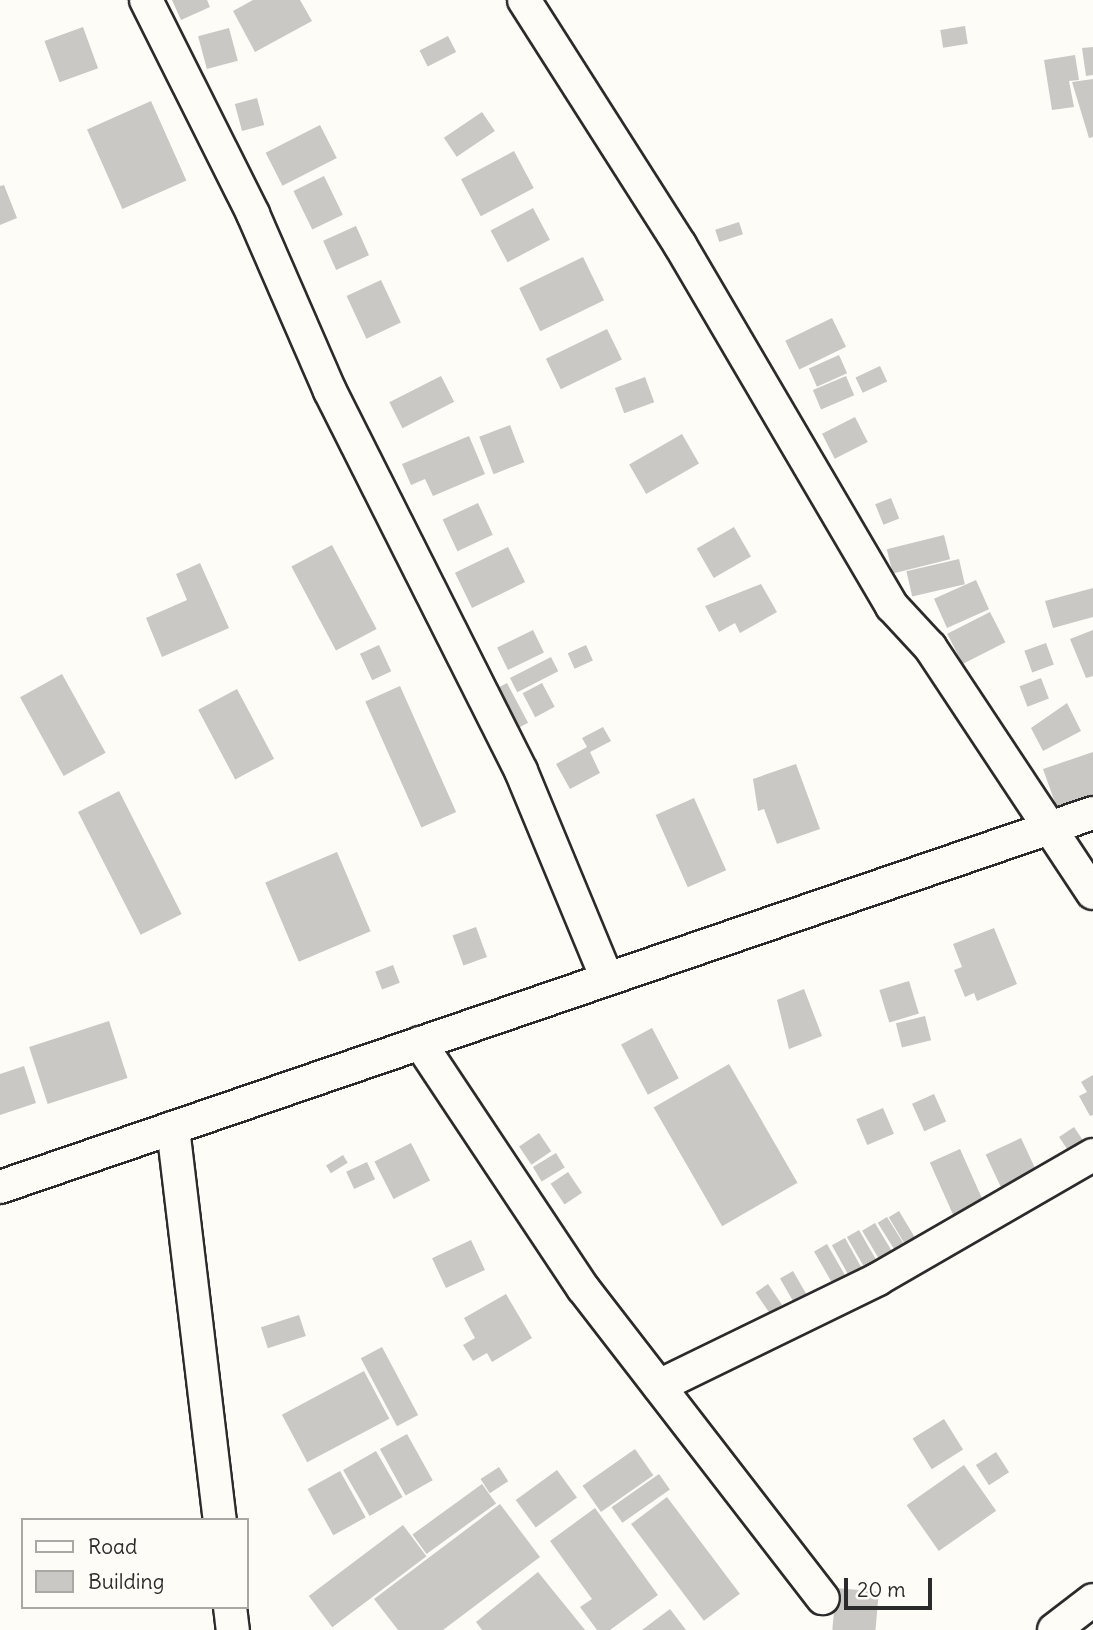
<!DOCTYPE html>
<html>
<head>
<meta charset="utf-8">
<style>
  body { margin:0 }
  #map { position:relative; width:1093px; height:1630px; overflow:hidden; background:#fdfcf7; font-family:Delius,sans-serif }
  div>[style] { position:absolute }
  .building>* { inset:0; background:#c9c8c4; transform-origin:0 0 }
  .roads { filter:drop-shadow(2px 0 #2b2b2b) drop-shadow(-2px 0 #2b2b2b) drop-shadow(0 2px #2b2b2b) drop-shadow(0 -2px #2b2b2b) }
  .minor>* { height:32px; margin:-16px; padding:0 16px; transform-origin:16px; border-radius:16px; background:#fdfcf7 }
  span { translate:-50% -50%; white-space:nowrap; text-align:center; line-height:1.15; -webkit-text-stroke:5px #fdfcf7; paint-order:stroke }
  .legend { position:absolute; left:21px; top:1518px; width:228px; height:91px; box-sizing:border-box; background:#fdfcf7; border:2px solid #a9a8a5; margin:0; padding:9px 12px; list-style:none; font-size:21px; color:#2b2b2b }
  .legend li { display:flex; align-items:center; gap:14px; height:35px }
  .legend b { width:35px; border:2px solid #a9a8a5 }
  .scale { position:absolute; left:844px; top:1578px; width:88px; height:32px; box-sizing:border-box; border:4px solid #2b2b2b; border-top:0; padding-left:9px; font-size:21px; line-height:24px; white-space:nowrap; color:#2b2b2b; -webkit-text-stroke:5px #fdfcf7; paint-order:stroke }
</style>
</head>
<body>
<div id="map">
  <div class="building">
    <i style="clip-path:polygon(172px 0,207px 0,210px 7px,181px 20px)"></i>
    <i style="clip-path:polygon(253px 0,300px 0,312px 21px,255px 52px,233px 11px)"></i>
    <i style="left:965px;top:26px;width:18px;height:25px;rotate:81deg"></i>
    <i style="left:83px;top:27px;width:44px;height:41px;rotate:70deg"></i>
    <i style="left:229px;top:28px;width:34px;height:32px;rotate:75deg"></i>
    <i style="left:448px;top:36px;width:18px;height:32px;rotate:63deg"></i>
    <i style="clip-path:polygon(1093px 47px,1093px 75px,1086px 76px,1082px 48px)"></i>
    <i style="clip-path:polygon(1075px 55px,1079px 80px,1069px 81px,1074px 107px,1052px 110px,1044px 60px)"></i>
    <i style="clip-path:polygon(1093px 79px,1093px 137px,1089px 138px,1072px 82px)"></i>
    <i style="left:257px;top:98px;width:28px;height:23px;rotate:75deg"></i>
    <i style="left:151px;top:101px;width:87px;height:70px;rotate:66deg"></i>
    <i style="left:482px;top:112px;width:23px;height:46px;rotate:56deg"></i>
    <i style="left:320px;top:125px;width:37px;height:61px;rotate:63deg"></i>
    <i style="left:514px;top:151px;width:42px;height:60px;rotate:62deg"></i>
    <i style="left:324px;top:176px;width:43px;height:34px;rotate:64deg"></i>
    <i style="clip-path:polygon(4px 185px,17px 218px,0 225px,0 186px)"></i>
    <i style="left:533px;top:208px;width:36px;height:48px;rotate:62deg"></i>
    <i style="left:739px;top:222px;width:13px;height:25px;rotate:72deg"></i>
    <i style="left:356px;top:226px;width:32px;height:36px;rotate:66deg"></i>
    <i style="left:583px;top:257px;width:48px;height:71px;rotate:64deg"></i>
    <i style="left:381px;top:280px;width:47px;height:38px;rotate:65deg"></i>
    <i style="left:832px;top:318px;width:32px;height:52px;rotate:64deg"></i>
    <i style="left:607px;top:329px;width:34px;height:68px;rotate:64deg"></i>
    <i style="left:839px;top:355px;width:20px;height:33px;rotate:66deg"></i>
    <i style="left:880px;top:366px;width:17px;height:27px;rotate:65deg"></i>
    <i style="left:441px;top:376px;width:29px;height:58px;rotate:63deg"></i>
    <i style="left:846px;top:376px;width:21px;height:36px;rotate:67deg"></i>
    <i style="left:645px;top:377px;width:27px;height:32px;rotate:70deg"></i>
    <i style="left:855px;top:417px;width:28px;height:37px;rotate:63deg"></i>
    <i style="left:510px;top:425px;width:40px;height:33px;rotate:69deg"></i>
    <i style="left:682px;top:434px;width:34px;height:61px;rotate:60deg"></i>
    <i style="clip-path:polygon(469px 436px,485px 474px,433px 496px,425px 479px,411px 485px,402px 464px)"></i>
    <i style="left:891px;top:498px;width:22px;height:17px;rotate:68deg"></i>
    <i style="left:478px;top:503px;width:35px;height:39px;rotate:65deg"></i>
    <i style="left:734px;top:527px;width:34px;height:43px;rotate:60deg"></i>
    <i style="left:944px;top:535px;width:25px;height:59px;rotate:76deg"></i>
    <i style="left:332px;top:545px;width:95px;height:46px;rotate:62deg"></i>
    <i style="left:508px;top:547px;width:39px;height:59px;rotate:64deg"></i>
    <i style="left:959px;top:559px;width:26px;height:54px;rotate:77deg"></i>
    <i style="clip-path:polygon(200px 563px,229px 628px,162px 657px,146px 618px,187px 600px,176px 574px)"></i>
    <i style="left:976px;top:580px;width:32px;height:46px;rotate:66deg"></i>
    <i style="clip-path:polygon(761px 584px,777px 612px,740px 633px,735px 623px,719px 632px,705px 606px)"></i>
    <i style="clip-path:polygon(1093px 588px,1093px 617px,1053px 628px,1045px 601px)"></i>
    <i style="left:990px;top:612px;width:34px;height:48px;rotate:63deg"></i>
    <i style="left:533px;top:630px;width:25px;height:40px;rotate:64deg"></i>
    <i style="clip-path:polygon(1093px 630px,1093px 676px,1086px 678px,1070px 639px)"></i>
    <i style="left:1046px;top:643px;width:23px;height:23px;rotate:70deg"></i>
    <i style="left:379px;top:645px;width:29px;height:21px;rotate:65deg"></i>
    <i style="left:586px;top:645px;width:17px;height:20px;rotate:66deg"></i>
    <i style="left:551px;top:657px;width:16px;height:46px;rotate:63deg"></i>
    <i style="left:62px;top:674px;width:90px;height:48px;rotate:61deg"></i>
    <i style="left:1041px;top:678px;width:22px;height:23px;rotate:69deg"></i>
    <i style="left:507px;top:683px;width:45px;height:16px;rotate:62deg"></i>
    <i style="left:542px;top:683px;width:27px;height:22px;rotate:62deg"></i>
    <i style="left:400px;top:686px;width:138px;height:38px;rotate:66deg"></i>
    <i style="left:237px;top:689px;width:79px;height:44px;rotate:62deg"></i>
    <i style="clip-path:polygon(1067px 703px,1081px 731px,1043px 751px,1031px 728px)"></i>
    <i style="clip-path:polygon(603px 727px,611px 741px,590px 752px,600px 773px,570px 789px,556px 764px,587px 747px,582px 738px)"></i>
    <i style="clip-path:polygon(1093px 752px,1093px 799px,1058px 811px,1043px 769px)"></i>
    <i style="clip-path:polygon(796px 764px,820px 829px,777px 844px,764px 809px,758px 811px,753px 779px)"></i>
    <i style="left:119px;top:791px;width:138px;height:46px;rotate:63deg"></i>
    <i style="left:694px;top:798px;width:79px;height:42px;rotate:66deg"></i>
    <i style="left:337px;top:852px;width:86px;height:78px;rotate:67deg"></i>
    <i style="left:476px;top:927px;width:32px;height:25px;rotate:70deg"></i>
    <i style="clip-path:polygon(994px 928px,1017px 984px,977px 1001px,974px 993px,965px 997px,954px 970px,962px 967px,953px 944px)"></i>
    <i style="left:393px;top:965px;width:19px;height:19px;rotate:69deg"></i>
    <i style="left:909px;top:981px;width:34px;height:31px;rotate:73deg"></i>
    <i style="clip-path:polygon(804px 989px,822px 1036px,789px 1049px,777px 1000px)"></i>
    <i style="left:925px;top:1016px;width:25px;height:30px;rotate:76deg"></i>
    <i style="left:109px;top:1021px;width:60px;height:84px;rotate:72deg"></i>
    <i style="left:652px;top:1028px;width:57px;height:35px;rotate:62deg"></i>
    <i style="left:729px;top:1064px;width:137px;height:87px;rotate:60deg"></i>
    <i style="clip-path:polygon(24px 1066px,36px 1103px,0 1115px,0 1074px)"></i>
    <i style="clip-path:polygon(1093px 1075px,1093px 1115px,1090px 1116px,1079px 1096px,1087px 1092px,1081px 1082px)"></i>
    <i style="left:934px;top:1094px;width:30px;height:24px;rotate:66deg"></i>
    <i style="left:883px;top:1108px;width:28px;height:29px;rotate:67deg"></i>
    <i style="left:1074px;top:1127px;width:22px;height:18px;rotate:56deg"></i>
    <i style="left:539px;top:1133px;width:22px;height:24px;rotate:56deg"></i>
    <i style="left:1021px;top:1138px;width:44px;height:39px;rotate:65deg"></i>
    <i style="left:411px;top:1143px;width:42px;height:41px;rotate:63deg"></i>
    <i style="left:960px;top:1149px;width:57px;height:33px;rotate:66deg"></i>
    <i style="left:556px;top:1153px;width:17px;height:27px;rotate:59deg"></i>
    <i style="left:343px;top:1155px;width:9px;height:20px;rotate:58deg"></i>
    <i style="left:367px;top:1162px;width:19px;height:23px;rotate:65deg"></i>
    <i style="left:568px;top:1172px;width:25px;height:21px;rotate:56deg"></i>
    <i style="left:899px;top:1211px;width:35px;height:12px;rotate:59deg"></i>
    <i style="left:887px;top:1217px;width:36px;height:11px;rotate:58deg"></i>
    <i style="left:875px;top:1223px;width:35px;height:15px;rotate:59deg"></i>
    <i style="left:859px;top:1230px;width:36px;height:14px;rotate:60deg"></i>
    <i style="left:845px;top:1238px;width:35px;height:15px;rotate:61deg"></i>
    <i style="left:471px;top:1240px;width:33px;height:43px;rotate:65deg"></i>
    <i style="left:827px;top:1244px;width:36px;height:15px;rotate:60deg"></i>
    <i style="left:793px;top:1271px;width:36px;height:15px;rotate:60deg"></i>
    <i style="left:768px;top:1284px;width:25px;height:15px;rotate:56deg"></i>
    <i style="clip-path:polygon(506px 1294px,532px 1338px,492px 1362px,487px 1353px,473px 1361px,463px 1345px,475px 1338px,464px 1318px)"></i>
    <i style="left:299px;top:1315px;width:22px;height:40px;rotate:72deg"></i>
    <i style="left:382px;top:1347px;width:77px;height:24px;rotate:62deg"></i>
    <i style="left:364px;top:1371px;width:54px;height:93px;rotate:62deg"></i>
    <i style="left:944px;top:1419px;width:36px;height:37px;rotate:58deg"></i>
    <i style="left:407px;top:1434px;width:53px;height:31px;rotate:61deg"></i>
    <i style="left:635px;top:1449px;width:32px;height:64px;rotate:55deg"></i>
    <i style="left:376px;top:1451px;width:53px;height:38px;rotate:60deg"></i>
    <i style="left:996px;top:1452px;width:24px;height:24px;rotate:57deg"></i>
    <i style="left:964px;top:1465px;width:56px;height:70px;rotate:55deg"></i>
    <i style="left:499px;top:1467px;width:17px;height:22px;rotate:57deg"></i>
    <i style="left:557px;top:1470px;width:34px;height:51px;rotate:54deg"></i>
    <i style="left:340px;top:1471px;width:53px;height:37px;rotate:61deg"></i>
    <i style="left:659px;top:1474px;width:19px;height:58px;rotate:55deg"></i>
    <i style="left:482px;top:1484px;width:24px;height:86px;rotate:54deg"></i>
    <i style="left:667px;top:1497px;width:121px;height:45px;rotate:53deg"></i>
    <i style="clip-path:polygon(500px 1504px,540px 1557px,443px 1630px,398px 1630px,374px 1599px)"></i>
    <i style="clip-path:polygon(595px 1508px,658px 1595px,610px 1630px,597px 1630px,580px 1607px,592px 1599px,550px 1541px)"></i>
    <i style="left:403px;top:1525px;width:39px;height:118px;rotate:53deg"></i>
    <i style="clip-path:polygon(538px 1572px,585px 1630px,482px 1630px,476px 1622px)"></i>
    <i style="left:836px;top:1588px;width:43px;height:42px;rotate:5deg"></i>
    <i style="clip-path:polygon(670px 1609px,686px 1630px,642px 1630px)"></i>
  </div>
  <div class="roads">
    <div class="minor">
      <i style="left:146px;top:0;width:239px;rotate:63.4deg"></i>
      <i style="left:253px;top:214px;width:193px;rotate:66.5deg"></i>
      <i style="left:330px;top:391px;width:425px;rotate:63.3deg"></i>
      <i style="left:521px;top:771px;width:225px;rotate:67.5deg"></i>
      <i style="left:524px;top:0;width:290px;rotate:57.5deg"></i>
      <i style="left:680px;top:245px;width:419px;rotate:59.6deg"></i>
      <i style="left:892px;top:606px;width:56px;rotate:47.2deg"></i>
      <i style="left:930px;top:647px;width:295px;rotate:56.5deg"></i>
      <i style="left:420px;top:1043px;width:294px;rotate:56.4deg"></i>
      <i style="left:583px;top:1288px;width:392px;rotate:52.3deg"></i>
      <i style="left:173px;top:1128px;width:395px;rotate:83.2deg"></i>
      <i style="left:0;top:1187px;width:1155px;rotate:-18.89deg"></i>
      <i style="left:659px;top:1386px;width:244px;rotate:-26deg"></i>
      <i style="left:878px;top:1279px;width:248px;rotate:-30deg"></i>
      <i style="left:230px;top:1607px;width:23px;rotate:83deg"></i>
      <i style="left:1054px;top:1630px;width:49px;rotate:-37.6deg"></i>
    </div>
  </div>
  <ul class="legend">
  <li><b style="height:9px;background:#fdfcf7"></b>Road</li>
  <li><b style="height:19px;background:#c9c8c4"></b>Building</li>
  </ul>
  <div class="scale">20 m</div>
</div>
</body>
</html>
